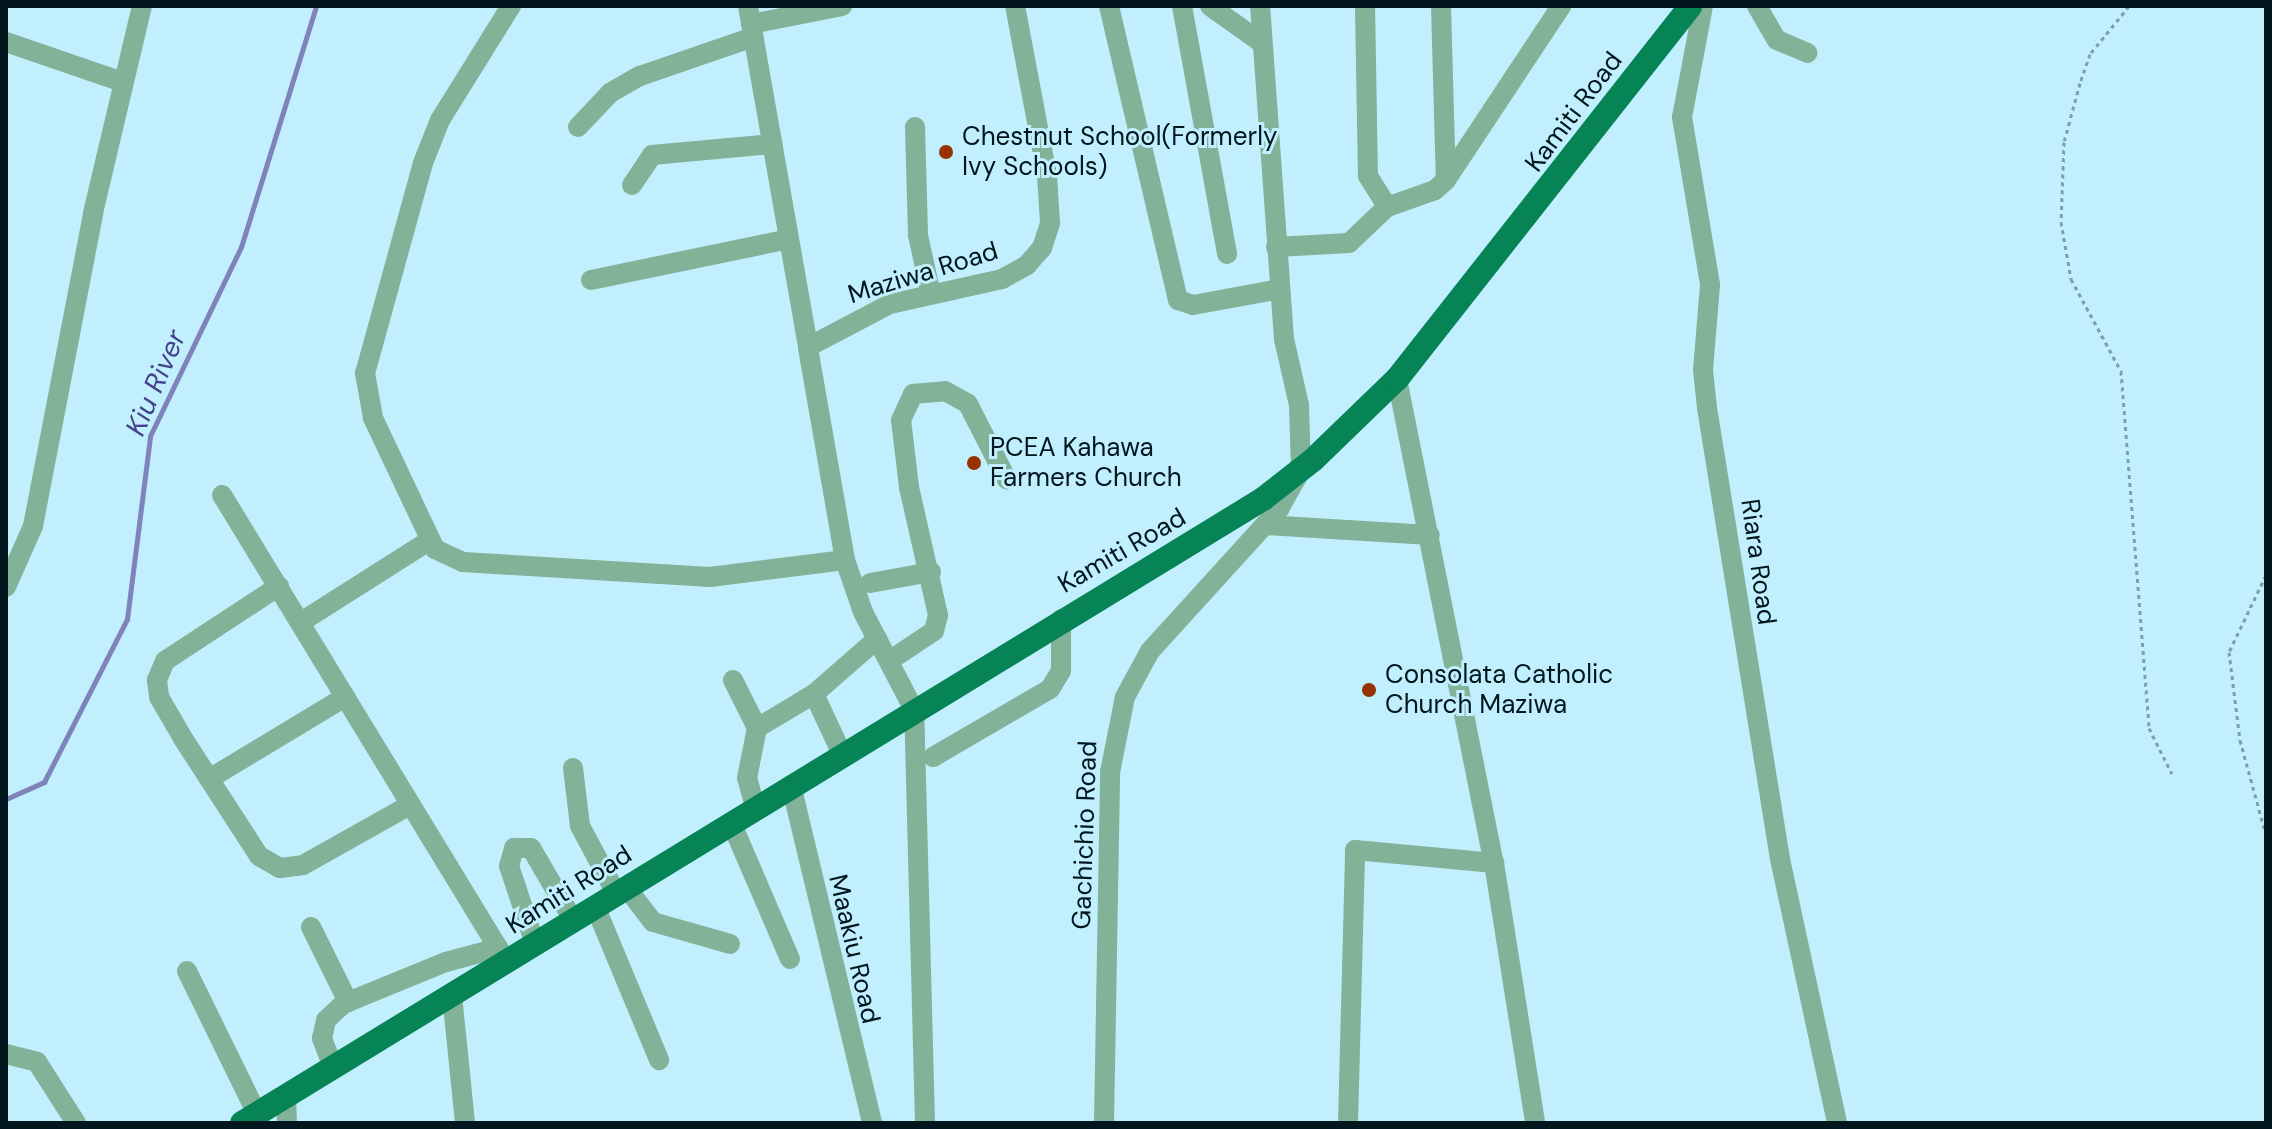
<!DOCTYPE html>
<html>
<head>
<meta charset="utf-8">
<style>
  body { margin:0 }
  #map { position:relative; width:2272px; height:1129px; overflow:hidden; background:#c1effe; font-family:"DM Sans",sans-serif }
  div>[style] { position:absolute }
  .stream>* { height:5px; margin:-2.5px; padding:0 2.5px; transform-origin:2.5px; border-radius:2.5px; background:#7e83ba }
  .path>* { height:3px; margin-top:-1.5px; transform-origin:0; background:repeating-linear-gradient(90deg,#7b9fac 0 4px,transparent 0 8px) }
  .minor>* { height:20px; margin:-10px; padding:0 10px; transform-origin:10px; border-radius:10px; background:#82b297 }
  .major>* { height:24px; margin:-12px; padding:0 12px; transform-origin:12px; border-radius:12px; background:#078456 }
  .dots>* { width:22px; height:22px; translate:-50% -50%; box-sizing:border-box; border:4px solid #c1effe; border-radius:50% }
  span { translate:-50% -50%; white-space:nowrap; text-align:center; line-height:1.15; -webkit-text-stroke:6px #c1effe; paint-order:stroke }
  .street-label { font-size:26px; color:#01161d }
  .poi-label { font-size:26px; color:#01161d }
  .left { translate:0 -50%; text-align:left }
  .water-label { font-size:28px; color:#43448a; font-style:italic }
  .frame { position:absolute; inset:0; border:8px solid #01161d; pointer-events:none }
</style>
</head>
<body>
<div id="map">
  <div class="stream">
    <i style="left:6px;top:799px;width:42px;rotate:-24.1deg"></i>
    <i style="left:44px;top:782px;width:183px;rotate:-63deg"></i>
    <i style="left:127px;top:619px;width:184px;rotate:-82.8deg"></i>
    <i style="left:150px;top:436px;width:210px;rotate:-64.3deg"></i>
    <i style="left:241px;top:247px;width:252px;rotate:-72.7deg"></i>
  </div>
  <div class="path">
    <i style="left:2129px;top:6px;width:62px;rotate:129.1deg"></i>
    <i style="left:2090px;top:54px;width:31px;rotate:109deg"></i>
    <i style="left:2080px;top:83px;width:61px;rotate:105.2deg"></i>
    <i style="left:2064px;top:142px;width:80px;rotate:92.1deg"></i>
    <i style="left:2061px;top:222px;width:58px;rotate:80deg"></i>
    <i style="left:2071px;top:279px;width:105px;rotate:61.5deg"></i>
    <i style="left:2121px;top:371px;width:358px;rotate:85.5deg"></i>
    <i style="left:2149px;top:728px;width:51px;rotate:63.4deg"></i>
    <i style="left:2266px;top:575px;width:85px;rotate:115.7deg"></i>
    <i style="left:2229px;top:652px;width:89px;rotate:82.9deg"></i>
    <i style="left:2240px;top:740px;width:98px;rotate:74.7deg"></i>
  </div>
  <div class="minor">
    <i style="left:511px;top:6px;width:134px;rotate:121.9deg"></i>
    <i style="left:440px;top:120px;width:46px;rotate:111.6deg"></i>
    <i style="left:423px;top:163px;width:218px;rotate:105.4deg"></i>
    <i style="left:365px;top:373px;width:46px;rotate:79.9deg"></i>
    <i style="left:373px;top:418px;width:145px;rotate:64.7deg"></i>
    <i style="left:435px;top:549px;width:31px;rotate:25deg"></i>
    <i style="left:463px;top:562px;width:247px;rotate:3.5deg"></i>
    <i style="left:710px;top:577px;width:136px;rotate:-7.2deg"></i>
    <i style="left:748px;top:6px;width:346px;rotate:80deg"></i>
    <i style="left:1109px;top:6px;width:302px;rotate:76.8deg"></i>
    <i style="left:1178px;top:300px;width:16px;rotate:18deg"></i>
    <i style="left:1193px;top:305px;width:88px;rotate:-10.4deg"></i>
    <i style="left:1182px;top:6px;width:252px;rotate:79.7deg"></i>
    <i style="left:1210px;top:6px;width:60px;rotate:35.5deg"></i>
    <i style="left:1365px;top:6px;width:170px;rotate:89deg"></i>
    <i style="left:1368px;top:176px;width:36px;rotate:58deg"></i>
    <i style="left:1387px;top:207px;width:51px;rotate:-19.5deg"></i>
    <i style="left:1435px;top:190px;width:15px;rotate:-42deg"></i>
    <i style="left:1446px;top:180px;width:209px;rotate:-56.5deg"></i>
    <i style="left:1441px;top:6px;width:174px;rotate:88.4deg"></i>
    <i style="left:1703px;top:6px;width:113px;rotate:100.7deg"></i>
    <i style="left:1682px;top:117px;width:170px;rotate:80.5deg"></i>
    <i style="left:1710px;top:285px;width:85px;rotate:94.7deg"></i>
    <i style="left:1703px;top:370px;width:38px;rotate:84deg"></i>
    <i style="left:1707px;top:408px;width:457px;rotate:80.8deg"></i>
    <i style="left:1780px;top:859px;width:270px;rotate:77.8deg"></i>
    <i style="left:1757px;top:6px;width:39px;rotate:60deg"></i>
    <i style="left:1777px;top:40px;width:33px;rotate:23deg"></i>
    <i style="left:751px;top:24px;width:93px;rotate:-11.2deg"></i>
    <i style="left:6px;top:42px;width:124px;rotate:18.9deg"></i>
    <i style="left:578px;top:127px;width:47px;rotate:-46.7deg"></i>
    <i style="left:610px;top:93px;width:34px;rotate:-30deg"></i>
    <i style="left:640px;top:76px;width:120px;rotate:-19deg"></i>
    <i style="left:915px;top:127px;width:108px;rotate:88.4deg"></i>
    <i style="left:918px;top:235px;width:61px;rotate:77.8deg"></i>
    <i style="left:632px;top:185px;width:36px;rotate:-56deg"></i>
    <i style="left:652px;top:155px;width:121px;rotate:-5.2deg"></i>
    <i style="left:1276px;top:247px;width:73px;rotate:-3.1deg"></i>
    <i style="left:1349px;top:243px;width:52px;rotate:-43.5deg"></i>
    <i style="left:591px;top:280px;width:202px;rotate:-11.7deg"></i>
    <i style="left:1397px;top:379px;width:494px;rotate:78.7deg"></i>
    <i style="left:1494px;top:863px;width:263px;rotate:81deg"></i>
    <i style="left:222px;top:495px;width:546px;rotate:58.64deg"></i>
    <i style="left:1265px;top:525px;width:165px;rotate:3.5deg"></i>
    <i style="left:870px;top:583px;width:62px;rotate:-10.2deg"></i>
    <i style="left:279px;top:586px;width:136px;rotate:146.7deg"></i>
    <i style="left:165px;top:661px;width:21px;rotate:113deg"></i>
    <i style="left:157px;top:680px;width:17px;rotate:83deg"></i>
    <i style="left:159px;top:697px;width:50px;rotate:59.8deg"></i>
    <i style="left:184px;top:740px;width:138px;rotate:57.1deg"></i>
    <i style="left:259px;top:856px;width:24px;rotate:30deg"></i>
    <i style="left:280px;top:868px;width:23px;rotate:-7deg"></i>
    <i style="left:303px;top:865px;width:123px;rotate:-29.3deg"></i>
    <i style="left:6px;top:587px;width:67px;rotate:-66.1deg"></i>
    <i style="left:33px;top:526px;width:319px;rotate:-79.1deg"></i>
    <i style="left:93px;top:213px;width:213px;rotate:-76.7deg"></i>
    <i style="left:301px;top:622px;width:153px;rotate:-32.4deg"></i>
    <i style="left:889px;top:661px;width:54px;rotate:-33.7deg"></i>
    <i style="left:934px;top:631px;width:16px;rotate:-76deg"></i>
    <i style="left:938px;top:615px;width:131px;rotate:-102.8deg"></i>
    <i style="left:909px;top:487px;width:67px;rotate:-96.8deg"></i>
    <i style="left:901px;top:420px;width:29px;rotate:-65deg"></i>
    <i style="left:913px;top:394px;width:32px;rotate:-5deg"></i>
    <i style="left:945px;top:391px;width:26px;rotate:29deg"></i>
    <i style="left:968px;top:404px;width:85px;rotate:62.8deg"></i>
    <i style="left:733px;top:680px;width:54px;rotate:63.4deg"></i>
    <i style="left:814px;top:694px;width:66px;rotate:65deg"></i>
    <i style="left:933px;top:757px;width:135px;rotate:-30.2deg"></i>
    <i style="left:1050px;top:689px;width:21px;rotate:-59deg"></i>
    <i style="left:1061px;top:671px;width:52px;rotate:-90deg"></i>
    <i style="left:573px;top:768px;width:58px;rotate:83.1deg"></i>
    <i style="left:580px;top:826px;width:76px;rotate:61.8deg"></i>
    <i style="left:209px;top:779px;width:159px;rotate:-31.1deg"></i>
    <i style="left:791px;top:785px;width:348px;rotate:76.5deg"></i>
    <i style="left:755px;top:807px;width:30px;rotate:-105deg"></i>
    <i style="left:747px;top:778px;width:51px;rotate:-78.7deg"></i>
    <i style="left:757px;top:728px;width:66px;rotate:-30.8deg"></i>
    <i style="left:814px;top:694px;width:84px;rotate:-41.1deg"></i>
    <i style="left:731px;top:822px;width:149px;rotate:66.7deg"></i>
    <i style="left:626px;top:887px;width:44px;rotate:52.4deg"></i>
    <i style="left:653px;top:922px;width:80px;rotate:15.9deg"></i>
    <i style="left:595px;top:906px;width:167px;rotate:67.4deg"></i>
    <i style="left:311px;top:927px;width:84px;rotate:63.7deg"></i>
    <i style="left:535px;top:944px;width:82px;rotate:-108.4deg"></i>
    <i style="left:509px;top:866px;width:19px;rotate:-74deg"></i>
    <i style="left:514px;top:848px;width:17px"></i>
    <i style="left:531px;top:848px;width:83px;rotate:59.7deg"></i>
    <i style="left:187px;top:971px;width:159px;rotate:63.9deg"></i>
    <i style="left:452px;top:995px;width:129px;rotate:84.2deg"></i>
    <i style="left:6px;top:1054px;width:32px;rotate:14deg"></i>
    <i style="left:37px;top:1062px;width:72px;rotate:57.4deg"></i>
    <i style="left:333px;top:1067px;width:31px;rotate:-111deg"></i>
    <i style="left:322px;top:1038px;width:18px;rotate:-77deg"></i>
    <i style="left:326px;top:1020px;width:23px;rotate:-43deg"></i>
    <i style="left:343px;top:1004px;width:111px;rotate:-22.2deg"></i>
    <i style="left:446px;top:962px;width:54px;rotate:-15.1deg"></i>
    <i style="left:286px;top:1096px;width:27px;rotate:88deg"></i>
    <i style="left:925px;top:1123px;width:413px;rotate:-91.5deg"></i>
    <i style="left:914px;top:710px;width:110px;rotate:-117.5deg"></i>
    <i style="left:863px;top:612px;width:55px;rotate:-109.1deg"></i>
    <i style="left:845px;top:560px;width:216px;rotate:-99.9deg"></i>
    <i style="left:808px;top:347px;width:93px;rotate:-27.7deg"></i>
    <i style="left:890px;top:304px;width:115px;rotate:-12.6deg"></i>
    <i style="left:1002px;top:279px;width:29px;rotate:-29deg"></i>
    <i style="left:1027px;top:265px;width:23px;rotate:-49deg"></i>
    <i style="left:1042px;top:248px;width:26px;rotate:-72deg"></i>
    <i style="left:1050px;top:223px;width:48px;rotate:-93.6deg"></i>
    <i style="left:1047px;top:175px;width:172px;rotate:-100.7deg"></i>
    <i style="left:1104px;top:1123px;width:351px;rotate:-89deg"></i>
    <i style="left:1110px;top:772px;width:76px;rotate:-78.7deg"></i>
    <i style="left:1125px;top:697px;width:52px;rotate:-61.5deg"></i>
    <i style="left:1150px;top:651px;width:192px;rotate:-47.7deg"></i>
    <i style="left:1279px;top:509px;width:45px;rotate:-60.6deg"></i>
    <i style="left:1301px;top:470px;width:65px;rotate:-91.8deg"></i>
    <i style="left:1299px;top:405px;width:68px;rotate:-102.8deg"></i>
    <i style="left:1284px;top:339px;width:334px;rotate:-94.1deg"></i>
    <i style="left:1348px;top:1123px;width:273px;rotate:-88.5deg"></i>
    <i style="left:1355px;top:850px;width:140px;rotate:5.3deg"></i>
  </div>
  <div class="major">
    <i style="left:242px;top:1123px;width:1197px;rotate:-31.43deg"></i>
    <i style="left:1263px;top:499px;width:63px;rotate:-38deg"></i>
    <i style="left:1313px;top:460px;width:117px;rotate:-44deg"></i>
    <i style="left:1397px;top:379px;width:474px;rotate:-51.8deg"></i>
  </div>
  <div class="dots">
    <i style="left:946px;top:152px;background:#973202"></i>
    <i style="left:974px;top:463px;background:#973202"></i>
    <i style="left:1369px;top:690px;background:#973202"></i>
  </div>
  <div class="street-label">
    <span style="left:1574px;top:112px;rotate:-53deg">Kamiti Road</span>
    <span style="left:923px;top:273px;rotate:-17deg">Maziwa Road</span>
    <span style="left:1122px;top:551px;rotate:-30deg">Kamiti Road</span>
    <span style="left:1758px;top:562px;rotate:82deg">Riara Road</span>
    <span style="left:1085px;top:835px;rotate:-88deg">Gachichio Road</span>
    <span style="left:569px;top:890px;rotate:-32deg">Kamiti Road</span>
    <span style="left:854px;top:949px;rotate:77deg">Maakiu Road</span>
  </div>
  <div class="poi-label">
    <span class="left" style="left:962px;top:152px">Chestnut School(Formerly<br>Ivy Schools)</span>
    <span class="left" style="left:990px;top:463px">PCEA Kahawa<br>Farmers Church</span>
    <span class="left" style="left:1385px;top:690px">Consolata Catholic<br>Church Maziwa</span>
  </div>
  <div class="water-label">
    <span style="left:156px;top:383px;rotate:-67deg">Kiu River</span>
  </div>
  <div class="frame"></div>
</div>
</body>
</html>
